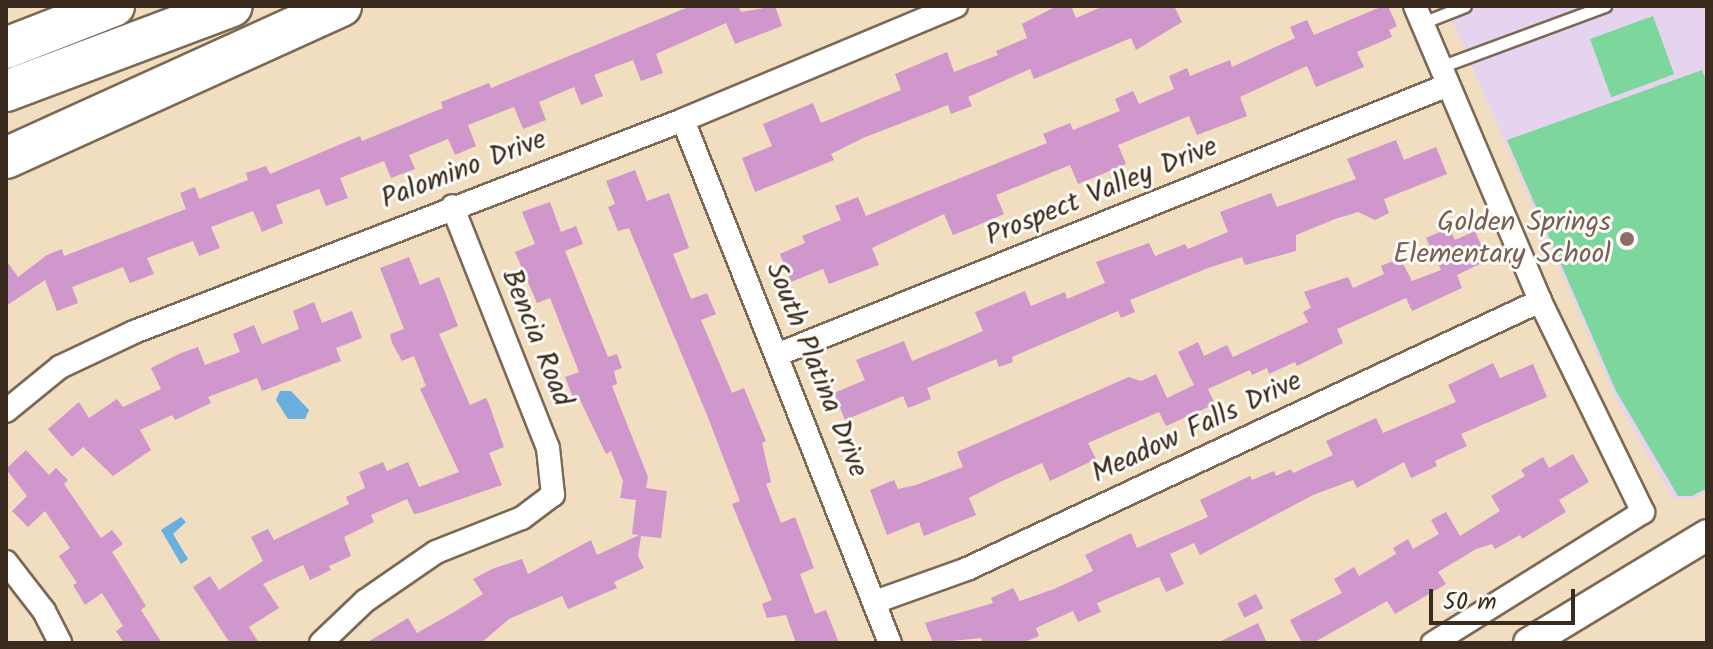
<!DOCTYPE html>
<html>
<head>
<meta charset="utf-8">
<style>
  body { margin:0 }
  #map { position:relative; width:1713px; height:649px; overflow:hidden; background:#f1ddbf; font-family:Kalam,sans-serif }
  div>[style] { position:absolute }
  .built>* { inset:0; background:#e5d3f0 }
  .green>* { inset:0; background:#7dd79c; transform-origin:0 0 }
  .water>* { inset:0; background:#69afdf }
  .building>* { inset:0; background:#cf97cb; transform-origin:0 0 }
  .roads { filter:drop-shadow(2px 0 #7b6956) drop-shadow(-2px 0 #7b6956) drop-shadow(0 2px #7b6956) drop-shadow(0 -2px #7b6956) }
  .lane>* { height:11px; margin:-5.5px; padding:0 5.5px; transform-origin:5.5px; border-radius:5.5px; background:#fff }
  .street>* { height:22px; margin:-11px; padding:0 11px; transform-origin:11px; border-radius:11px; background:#fff }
  .secondary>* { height:30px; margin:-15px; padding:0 15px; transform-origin:15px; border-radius:15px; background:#fff }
  .highway>* { height:40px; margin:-20px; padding:0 20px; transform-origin:20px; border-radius:20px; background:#fff }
  .dots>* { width:22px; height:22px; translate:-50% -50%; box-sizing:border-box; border:4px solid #fdfcf7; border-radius:50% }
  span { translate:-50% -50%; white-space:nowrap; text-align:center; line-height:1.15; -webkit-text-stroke:6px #fdfcf7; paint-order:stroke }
  .street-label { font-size:28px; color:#3b2a1e }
  .education-label { font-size:28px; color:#785e54 }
  .right { translate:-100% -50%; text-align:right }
  .frame { position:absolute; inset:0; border:8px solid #3b2a1e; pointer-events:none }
  .scale { position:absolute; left:1429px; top:589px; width:146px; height:36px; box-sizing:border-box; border:4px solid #3b2a1e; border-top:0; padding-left:10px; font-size:24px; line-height:28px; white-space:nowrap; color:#3b2a1e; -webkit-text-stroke:6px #fdfcf7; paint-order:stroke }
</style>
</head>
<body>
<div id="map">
  <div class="built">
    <i style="clip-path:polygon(1446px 6px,1707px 6px,1707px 491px,1694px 499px,1673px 498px,1616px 399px)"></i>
  </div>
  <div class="green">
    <i style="left:1653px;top:16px;width:62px;height:67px;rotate:70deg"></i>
    <i style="clip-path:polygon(1702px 70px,1707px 83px,1707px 488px,1692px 496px,1678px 496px,1616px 391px,1507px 140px)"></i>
  </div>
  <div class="water">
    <i style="clip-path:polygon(280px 391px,291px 391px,309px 410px,305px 419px,288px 419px,276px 400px)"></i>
    <i style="clip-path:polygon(181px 517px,186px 522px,173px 534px,188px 559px,181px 564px,161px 530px)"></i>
  </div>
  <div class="building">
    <i style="clip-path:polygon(691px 6px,738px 6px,741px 12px,775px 6px,782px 26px,735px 44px,726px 23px,656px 54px,663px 73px,641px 81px,633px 60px,594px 75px,603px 96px,581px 105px,574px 87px,539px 102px,546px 120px,523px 129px,514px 107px,468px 125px,476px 146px,455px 155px,448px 139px,409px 155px,415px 169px,391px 178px,384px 161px,340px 178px,348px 198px,326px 206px,319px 189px,276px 205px,283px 223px,262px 232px,253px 211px,211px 227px,220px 248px,199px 256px,193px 241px,147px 258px,154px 274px,130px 283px,123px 267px,72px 287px,78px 303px,57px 311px,45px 280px,6px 306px,6px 260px,18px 277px,47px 255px,62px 249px,64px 256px,186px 209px,180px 193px,195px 187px,199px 199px,248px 180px,246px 173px,266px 166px,270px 174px,360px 136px,362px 141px,443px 108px,441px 102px,489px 83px,491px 88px)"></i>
    <i style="clip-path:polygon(1057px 6px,1071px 6px,1076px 18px,1104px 6px,1174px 6px,1182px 22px,1136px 50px,1131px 38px,1034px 79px,1030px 69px,968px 97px,972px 106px,951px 114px,948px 105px,863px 138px,831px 154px,834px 160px,755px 192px,742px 158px,772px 146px,763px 124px,813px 103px,821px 123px,901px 90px,895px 74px,947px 52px,954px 72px,998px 55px,996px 51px,1027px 38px,1022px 24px)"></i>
    <i style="clip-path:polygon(1383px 6px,1388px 6px,1397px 26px,1389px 30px,1392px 37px,1357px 52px,1364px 67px,1316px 87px,1307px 66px,1240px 97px,1247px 116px,1242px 118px,1197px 135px,1189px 116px,1118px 145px,1126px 164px,1105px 173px,1078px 184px,1070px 165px,996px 195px,1004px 214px,976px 226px,953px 235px,944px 214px,872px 248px,879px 265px,829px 284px,823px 269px,791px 282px,780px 254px,805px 243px,802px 236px,841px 220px,835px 206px,858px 197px,866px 216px,1047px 143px,1043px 134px,1070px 123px,1073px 130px,1120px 111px,1115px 99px,1133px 91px,1139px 104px,1174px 89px,1169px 76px,1187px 68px,1190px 76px,1230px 60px,1232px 67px,1295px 38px,1290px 27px,1307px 20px,1314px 35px)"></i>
    <i style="clip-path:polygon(1396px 140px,1404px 160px,1436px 147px,1447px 174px,1384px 199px,1389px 213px,1375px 220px,1358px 212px,1335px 219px,1296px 235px,1296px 251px,1245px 265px,1242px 257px,1208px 268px,1130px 300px,1135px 312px,1121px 318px,1118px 311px,1012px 357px,1013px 362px,999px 367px,996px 359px,927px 388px,931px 399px,908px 408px,903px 396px,845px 420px,834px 393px,865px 380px,856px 360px,904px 341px,912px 361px,951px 345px,983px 331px,975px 312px,1025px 291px,1031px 306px,1065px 292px,1067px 299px,1105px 283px,1096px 262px,1149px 243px,1155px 256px,1185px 244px,1188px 249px,1228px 232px,1220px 212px,1271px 193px,1277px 207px,1356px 179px,1347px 159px)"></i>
    <i style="clip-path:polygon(635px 170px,647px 201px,669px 193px,689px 248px,673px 254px,691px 299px,707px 293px,716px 314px,701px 320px,732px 393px,744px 388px,766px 441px,762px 443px,771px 482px,766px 484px,781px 523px,795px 517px,814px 568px,800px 574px,815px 614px,826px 610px,839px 643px,796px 643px,786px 615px,767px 618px,762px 604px,772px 600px,732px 504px,740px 501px,707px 415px,629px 228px,618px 231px,608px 207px,615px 204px,606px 181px)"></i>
    <i style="clip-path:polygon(550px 202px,561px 232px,576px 226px,583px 244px,565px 251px,608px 357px,617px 354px,622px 368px,614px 371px,617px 384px,612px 386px,648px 477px,646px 488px,667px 491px,661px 538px,641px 536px,638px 556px,644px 568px,614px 582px,617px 588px,568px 609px,562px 596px,509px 619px,481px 643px,366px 643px,408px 618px,417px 633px,456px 611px,483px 594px,473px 579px,492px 569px,522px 559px,528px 574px,591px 540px,597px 555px,639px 535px,632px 534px,636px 500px,620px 498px,623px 481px,611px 451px,606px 454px,579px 398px,574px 400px,565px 377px,579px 372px,550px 298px,537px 303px,515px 252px,535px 244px,522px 212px)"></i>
    <i style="clip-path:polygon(1449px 228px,1455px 240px,1475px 231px,1488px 260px,1457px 275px,1462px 288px,1412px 311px,1406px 298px,1337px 329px,1343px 343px,1297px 366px,1295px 362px,1269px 374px,1267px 368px,1252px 375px,1250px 370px,1208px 389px,1215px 404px,1166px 426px,1159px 412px,1088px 443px,1096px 459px,1050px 481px,1042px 463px,1000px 482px,969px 498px,976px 515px,924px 536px,919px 522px,887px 535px,870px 490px,894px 480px,898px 489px,916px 485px,963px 467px,957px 452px,1129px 377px,1141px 381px,1156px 374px,1167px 398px,1194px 385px,1178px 352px,1198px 342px,1204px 356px,1227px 345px,1233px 357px,1308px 322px,1303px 312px,1311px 308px,1304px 292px,1348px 277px,1353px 288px,1384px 274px,1381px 266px,1400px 258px,1412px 281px,1441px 270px,1426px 238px)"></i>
    <i style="clip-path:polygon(409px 257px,420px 285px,439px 277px,458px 326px,439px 334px,470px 405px,486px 398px,489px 404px,504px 447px,489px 453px,502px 485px,420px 513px,414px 514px,407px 499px,371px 515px,374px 522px,344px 537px,351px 556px,329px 566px,331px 570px,310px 580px,303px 565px,263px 584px,279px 608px,249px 627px,259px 643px,230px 643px,193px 587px,210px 576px,219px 590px,263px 561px,251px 537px,268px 529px,274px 540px,349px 504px,346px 497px,365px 488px,359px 472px,383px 462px,387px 471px,408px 462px,419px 487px,459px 472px,420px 389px,426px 386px,414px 356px,402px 361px,392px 343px,390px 334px,404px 329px,380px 268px)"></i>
    <i style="clip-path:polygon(314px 302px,322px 323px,352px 311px,362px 338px,336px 348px,341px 361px,262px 391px,257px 378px,208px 397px,211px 403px,175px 420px,172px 415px,140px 430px,151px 450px,113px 476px,83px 447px,72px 457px,48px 429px,79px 402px,89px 418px,117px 399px,123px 407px,161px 389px,151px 368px,181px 353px,198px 347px,205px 365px,240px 352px,233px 334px,254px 325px,262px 344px,299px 329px,293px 311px)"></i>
    <i style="clip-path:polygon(1493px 363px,1500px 378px,1533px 364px,1547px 397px,1461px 434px,1467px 446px,1435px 461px,1437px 466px,1411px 478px,1404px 462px,1357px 488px,1353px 480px,1313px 495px,1200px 555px,1194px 543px,1170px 554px,1184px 584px,1166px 592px,1159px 577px,1097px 603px,1101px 612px,1078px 622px,1073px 611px,1036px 628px,1039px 636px,1023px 643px,983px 643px,981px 638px,933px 643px,925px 623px,993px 603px,991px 598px,1013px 588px,1020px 601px,1054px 589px,1093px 571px,1085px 555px,1131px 533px,1137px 548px,1208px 517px,1200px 500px,1250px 476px,1252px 480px,1274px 471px,1276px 476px,1291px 469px,1293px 473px,1333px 455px,1326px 441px,1376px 418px,1383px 433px,1456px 402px,1448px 385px)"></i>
    <i style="clip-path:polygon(26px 450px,49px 475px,56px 468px,68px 480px,64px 484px,101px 538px,112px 530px,123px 544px,112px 552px,146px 606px,141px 610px,162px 643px,124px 643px,116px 631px,123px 626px,102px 593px,85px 605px,73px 585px,77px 583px,59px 556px,70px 548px,45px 511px,28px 527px,12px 511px,27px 496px,6px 469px)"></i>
    <i style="clip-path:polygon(1573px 454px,1589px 482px,1559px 500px,1566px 512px,1522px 539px,1520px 535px,1495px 549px,1492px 544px,1476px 549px,1438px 572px,1446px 584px,1395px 614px,1387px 601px,1313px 643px,1302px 643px,1290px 620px,1342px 593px,1334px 579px,1354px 567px,1359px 576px,1396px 554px,1393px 548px,1408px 539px,1413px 549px,1439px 534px,1431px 520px,1446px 512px,1460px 536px,1500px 511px,1491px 496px,1525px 476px,1521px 470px,1543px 457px,1549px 468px)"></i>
    <i style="left:1256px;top:594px;width:16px;height:21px;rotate:63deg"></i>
    <i style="clip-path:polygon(1258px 623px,1267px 643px,1217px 643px)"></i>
  </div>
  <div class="roads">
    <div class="lane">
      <i style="left:1422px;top:23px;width:46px;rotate:-21.6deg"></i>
      <i style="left:1440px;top:67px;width:176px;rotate:-20.3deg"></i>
    </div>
    <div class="street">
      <i style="left:1415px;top:6px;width:320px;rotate:67deg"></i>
      <i style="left:1540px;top:301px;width:235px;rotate:64deg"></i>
      <i style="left:1643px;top:512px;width:248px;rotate:148deg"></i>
      <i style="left:683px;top:120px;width:562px;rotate:68.41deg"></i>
      <i style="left:779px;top:354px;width:721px;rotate:-21.9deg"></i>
      <i style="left:6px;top:411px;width:70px;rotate:-39.2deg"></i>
      <i style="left:60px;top:367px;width:82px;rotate:-25.3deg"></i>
      <i style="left:134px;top:332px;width:589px;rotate:-21.11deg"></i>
      <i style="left:683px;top:120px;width:296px;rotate:-22.7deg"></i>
      <i style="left:6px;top:562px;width:62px;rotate:52.2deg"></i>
      <i style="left:44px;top:611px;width:36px;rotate:63deg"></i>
      <i style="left:875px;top:602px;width:98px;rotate:-19.7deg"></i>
      <i style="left:967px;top:569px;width:633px;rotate:-25.07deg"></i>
      <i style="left:321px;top:643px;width:61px;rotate:-43.7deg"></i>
      <i style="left:365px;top:601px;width:86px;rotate:-34.6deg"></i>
      <i style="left:436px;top:552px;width:92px;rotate:-21.6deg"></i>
      <i style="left:522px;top:518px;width:39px;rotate:-37deg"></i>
      <i style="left:553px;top:495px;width:47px;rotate:-96.1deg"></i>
      <i style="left:548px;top:448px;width:260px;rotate:-111.6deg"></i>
    </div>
    <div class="secondary">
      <i style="left:1529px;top:643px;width:208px;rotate:-31.2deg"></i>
    </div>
    <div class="highway">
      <i style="left:6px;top:48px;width:116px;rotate:-21.3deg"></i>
      <i style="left:6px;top:91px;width:241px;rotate:-20.6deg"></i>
      <i style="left:6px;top:158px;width:368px;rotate:-24.4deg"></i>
    </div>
  </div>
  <div class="dots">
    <i style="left:1627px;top:239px;background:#8d6e63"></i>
  </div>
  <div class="street-label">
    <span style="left:464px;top:170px;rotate:-21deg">Palomino Drive</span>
    <span style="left:1102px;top:192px;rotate:-22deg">Prospect Valley Drive</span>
    <span style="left:536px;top:338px;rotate:68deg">Bencia Road</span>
    <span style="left:816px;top:370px;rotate:68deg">South Platina Drive</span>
    <span style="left:1197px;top:428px;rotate:-25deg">Meadow Falls Drive</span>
  </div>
  <div class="education-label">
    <span class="right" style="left:1611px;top:239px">Golden Springs<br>Elementary School</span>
  </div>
  <div class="frame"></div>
  <div class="scale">50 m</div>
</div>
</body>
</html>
